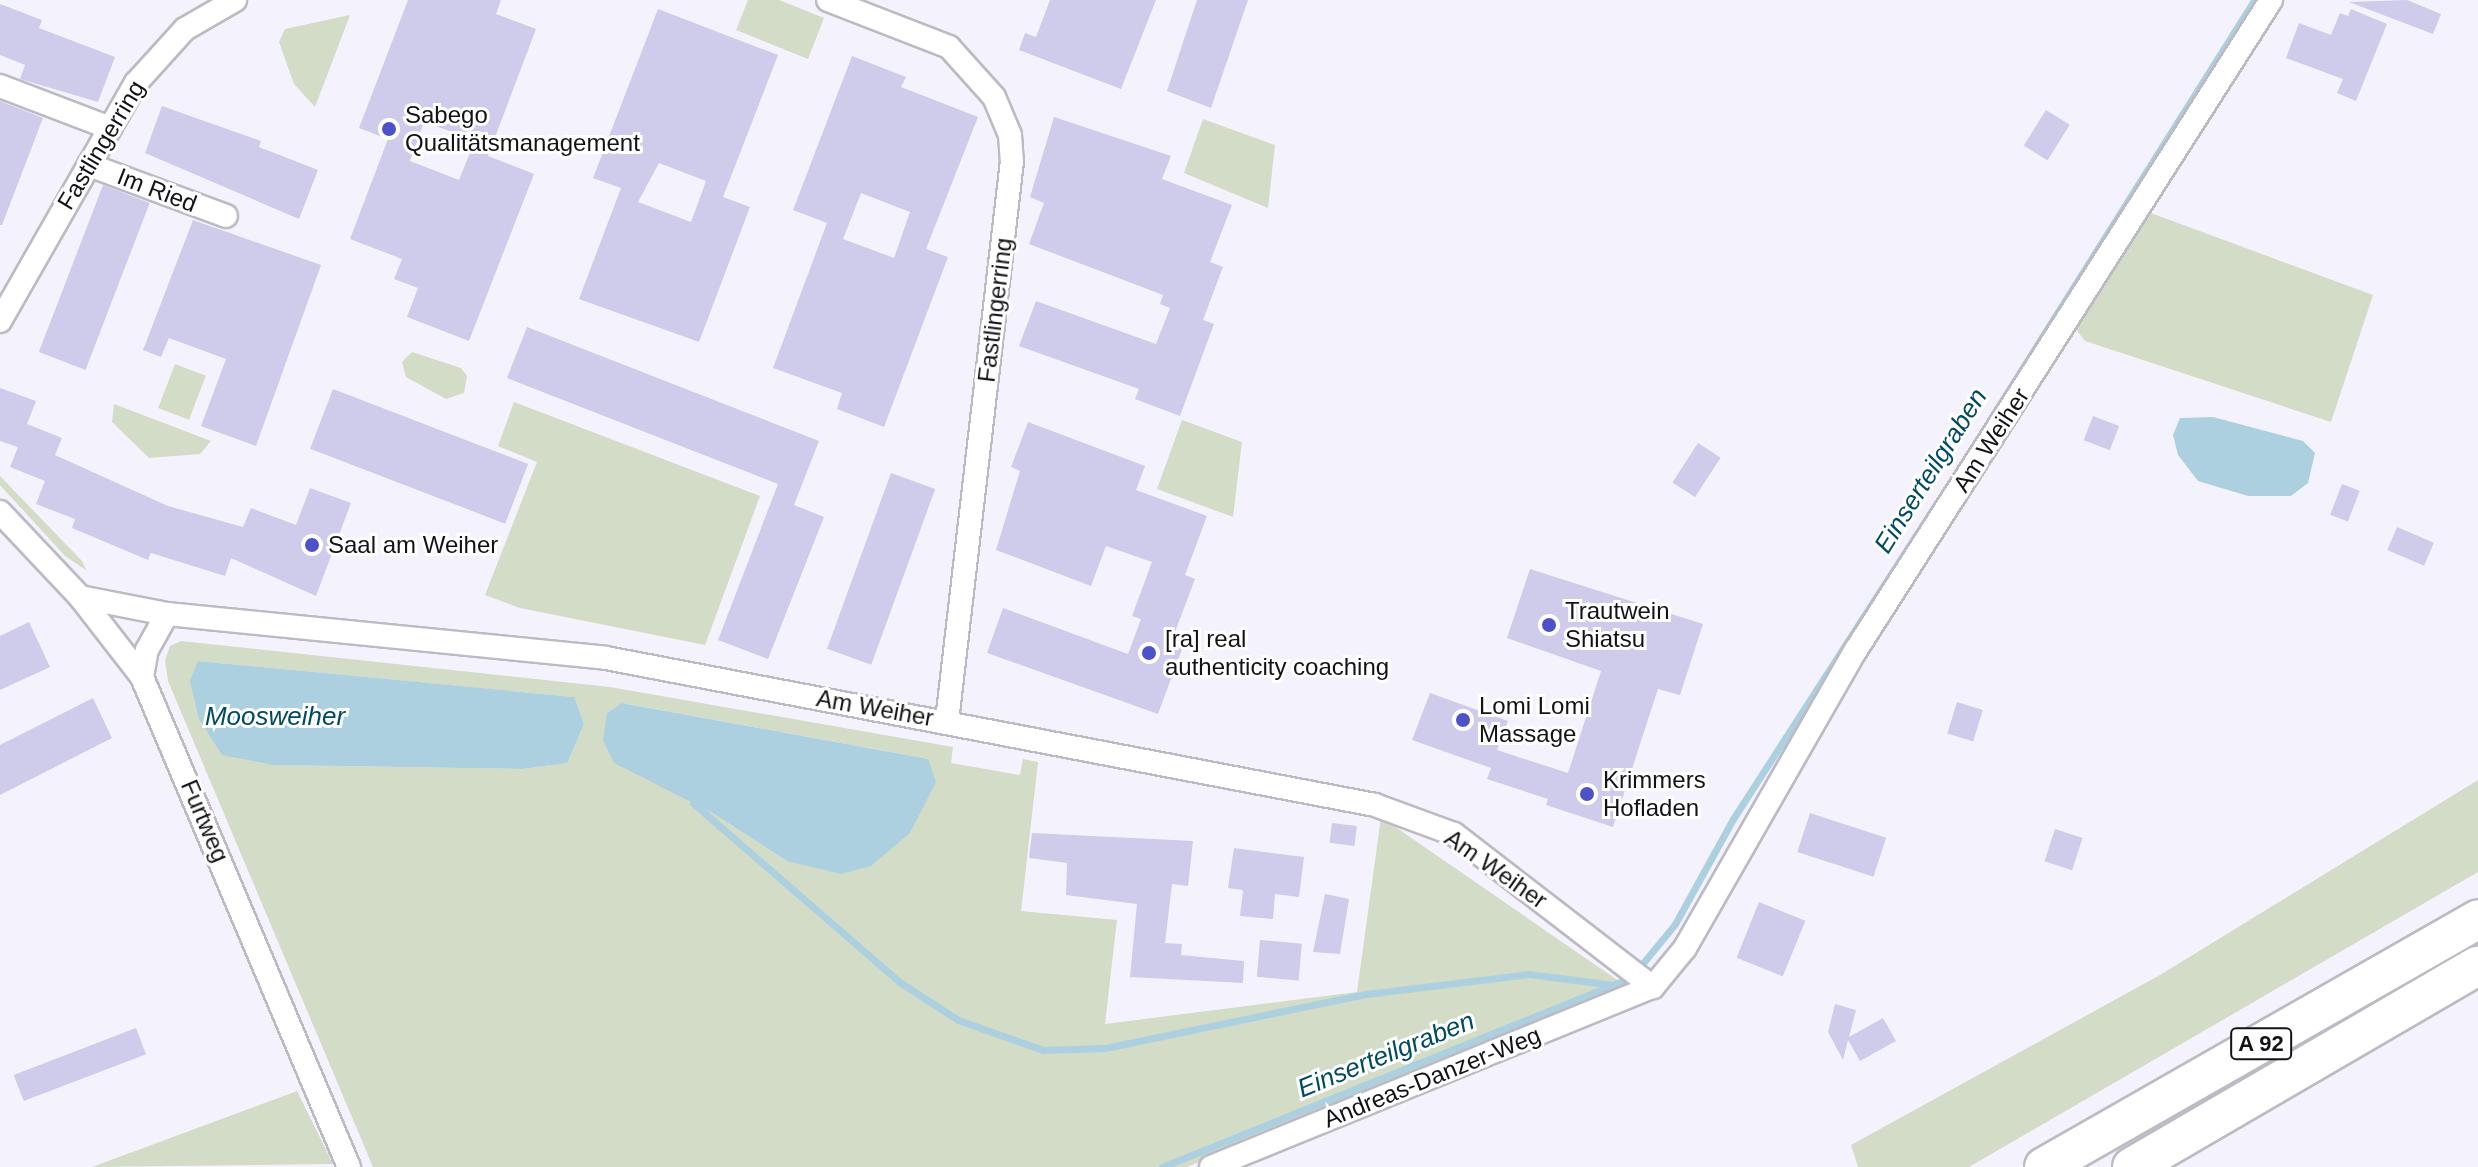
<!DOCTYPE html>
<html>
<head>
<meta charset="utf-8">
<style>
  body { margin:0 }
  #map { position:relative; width:2478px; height:1167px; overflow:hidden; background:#f4f3fd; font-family:Arial,sans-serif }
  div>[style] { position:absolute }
  .green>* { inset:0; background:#d2dcc6; transform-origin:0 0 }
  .water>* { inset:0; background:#acd0e0 }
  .stream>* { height:7px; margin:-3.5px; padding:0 3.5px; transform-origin:3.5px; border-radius:3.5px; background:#acd0e0 }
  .building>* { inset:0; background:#cecbeb; transform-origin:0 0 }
  .roads { filter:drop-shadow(2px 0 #bcbbc4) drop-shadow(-2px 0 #bcbbc4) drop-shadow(0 2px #bcbbc4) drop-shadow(0 -2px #bcbbc4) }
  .street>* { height:22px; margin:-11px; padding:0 11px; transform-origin:11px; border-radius:11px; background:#fff }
  .highway>* { height:38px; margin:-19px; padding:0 19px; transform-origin:19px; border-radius:19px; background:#fff }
  .dots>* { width:22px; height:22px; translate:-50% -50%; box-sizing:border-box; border:4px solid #fff; border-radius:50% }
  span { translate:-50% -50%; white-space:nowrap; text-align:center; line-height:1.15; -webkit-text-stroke:6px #fff; paint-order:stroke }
  .shield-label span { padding:2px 6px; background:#fff; border:2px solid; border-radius:6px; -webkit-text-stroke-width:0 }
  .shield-label { font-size:22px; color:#131216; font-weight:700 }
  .poi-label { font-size:24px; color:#131216 }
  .left { translate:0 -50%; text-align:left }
  .street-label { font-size:24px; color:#131216 }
  .water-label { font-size:26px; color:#014b62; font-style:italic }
</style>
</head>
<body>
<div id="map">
  <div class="green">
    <i style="clip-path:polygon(748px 0,779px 0,824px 18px,808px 59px,736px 30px)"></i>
    <i style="clip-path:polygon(350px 15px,315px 107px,294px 84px,279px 42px,285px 29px)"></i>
    <i style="clip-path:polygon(1203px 119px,1275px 145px,1268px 208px,1184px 173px)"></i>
    <i style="clip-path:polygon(2140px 209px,2373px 295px,2331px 422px,2085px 341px,2075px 328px,2078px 312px)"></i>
    <i style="clip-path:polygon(412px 352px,461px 368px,467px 376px,464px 393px,446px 399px,406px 377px,402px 362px)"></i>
    <i style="left:175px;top:364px;width:33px;height:47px;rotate:21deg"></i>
    <i style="clip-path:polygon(514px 402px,760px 496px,705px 645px,520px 608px,485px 595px,537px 462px,498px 446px)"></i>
    <i style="clip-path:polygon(114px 404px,211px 441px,200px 454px,149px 458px,112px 422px)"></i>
    <i style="clip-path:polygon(1182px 420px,1242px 442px,1233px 517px,1157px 489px)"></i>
    <i style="clip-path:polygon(0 476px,82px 561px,86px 570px,65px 556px,0 485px)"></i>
    <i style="clip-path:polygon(evenodd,181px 641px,610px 687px,953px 747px,951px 763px,1020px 775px,1023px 759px,1038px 762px,1021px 911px,1117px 920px,1105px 1024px,1357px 992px,1381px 817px,1623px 984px,1187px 1167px,373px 1167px,168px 681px,165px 660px,170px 646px,181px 641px,199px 661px,573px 697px,584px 724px,566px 763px,522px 769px,274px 765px,199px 661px,181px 641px,623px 703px,928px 759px,787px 861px,711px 812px,607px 713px,623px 703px)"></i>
    <i style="clip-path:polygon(2478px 780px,2478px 872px,1969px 1167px,1858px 1167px,1851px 1145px,2160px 975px)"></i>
    <i style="clip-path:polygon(297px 1091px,333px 1164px,92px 1167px)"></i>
  </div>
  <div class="water">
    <i style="clip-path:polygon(2213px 417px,2303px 441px,2315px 453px,2308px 483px,2291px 496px,2248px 496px,2198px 481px,2178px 455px,2173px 435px,2180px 418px)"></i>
    <i style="clip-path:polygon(198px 661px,574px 697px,584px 724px,567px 763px,522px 769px,274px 765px,222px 755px,199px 719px,190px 681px)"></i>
    <i style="clip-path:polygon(622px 703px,928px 759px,936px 782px,910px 833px,871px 866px,841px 874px,787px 861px,711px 812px,614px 763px,603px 740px,607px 713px)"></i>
  </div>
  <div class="stream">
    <i style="left:1991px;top:418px;width:494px;rotate:-57.8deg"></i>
    <i style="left:693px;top:803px;width:275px;rotate:40.9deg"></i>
    <i style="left:901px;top:983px;width:68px;rotate:33deg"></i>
    <i style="left:958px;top:1020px;width:90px;rotate:19.4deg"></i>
    <i style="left:1043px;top:1050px;width:62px;rotate:-1.8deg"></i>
    <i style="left:1105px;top:1048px;width:267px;rotate:-11.7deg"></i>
    <i style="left:1366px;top:994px;width:164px;rotate:-7deg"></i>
    <i style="left:1529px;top:974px;width:85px;rotate:7.5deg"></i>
    <i style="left:1643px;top:963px;width:50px;rotate:-50.6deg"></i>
    <i style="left:1675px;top:924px;width:120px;rotate:-61.1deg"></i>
    <i style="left:1733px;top:819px;width:376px;rotate:-57.2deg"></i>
    <i style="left:1162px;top:1167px;width:498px;rotate:-22deg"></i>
  </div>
  <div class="building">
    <i style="clip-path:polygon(evenodd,408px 0,501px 0,496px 14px,536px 29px,488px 156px,534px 174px,469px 341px,407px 317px,418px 288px,394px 279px,402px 259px,350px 239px,388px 139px,359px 128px,408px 0,424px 122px,475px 140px,459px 180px,410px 161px,424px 122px)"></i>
    <i style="clip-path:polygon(1050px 0,1156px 0,1121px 89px,1019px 50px,1025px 33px,1036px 37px)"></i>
    <i style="clip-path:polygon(1197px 0,1248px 0,1211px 108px,1167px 91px)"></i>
    <i style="clip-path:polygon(2407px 0,2441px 14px,2433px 34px,2349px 2px)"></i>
    <i style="clip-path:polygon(0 4px,42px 20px,39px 28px,115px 57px,98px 102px,20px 79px,25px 65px,0 55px)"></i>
    <i style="clip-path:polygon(evenodd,658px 9px,778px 55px,723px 197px,750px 207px,699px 342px,579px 299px,621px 188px,593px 178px,658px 9px,659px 163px,706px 181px,691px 222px,638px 202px,659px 163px)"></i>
    <i style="clip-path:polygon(2351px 9px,2387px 24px,2356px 101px,2337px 93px,2343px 79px,2286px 58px,2299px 23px,2331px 35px,2340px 13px,2348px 16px)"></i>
    <i style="clip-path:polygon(evenodd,852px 56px,906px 77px,901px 87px,978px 117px,926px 249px,948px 257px,884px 427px,837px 409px,842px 393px,773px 368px,827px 223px,793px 210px,852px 56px,861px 193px,910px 212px,894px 258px,843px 239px,861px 193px)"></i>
    <i style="clip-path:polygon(0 101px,43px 118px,2px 225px,0 225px)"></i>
    <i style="clip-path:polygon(162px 106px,261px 141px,259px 147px,318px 170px,299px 219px,145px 153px)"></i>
    <i style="left:2046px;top:110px;width:28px;height:42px;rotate:32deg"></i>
    <i style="clip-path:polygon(1054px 117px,1171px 156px,1162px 179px,1232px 205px,1210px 262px,1223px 267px,1203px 320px,1214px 324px,1180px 416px,1135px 399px,1139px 389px,1019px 346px,1036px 301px,1156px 344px,1170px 308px,1160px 304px,1163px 295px,1029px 244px,1044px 203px,1030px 197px)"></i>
    <i style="left:103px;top:185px;width:50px;height:179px;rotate:21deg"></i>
    <i style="clip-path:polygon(193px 220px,321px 265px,256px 446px,201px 426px,226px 359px,169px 338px,161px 357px,143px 350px)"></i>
    <i style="clip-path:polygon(527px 327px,819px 441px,794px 505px,824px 517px,768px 659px,718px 640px,778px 484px,507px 378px)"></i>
    <i style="clip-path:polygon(0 388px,36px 401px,27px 424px,62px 438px,55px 455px,168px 506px,243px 527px,251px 508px,296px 525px,310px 488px,351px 503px,316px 596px,231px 558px,225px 576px,151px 553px,148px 560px,72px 528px,75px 519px,36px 504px,45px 481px,10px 467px,18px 447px,0 441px)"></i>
    <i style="left:333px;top:389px;width:209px;height:64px;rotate:21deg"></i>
    <i style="left:2093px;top:416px;width:28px;height:26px;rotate:21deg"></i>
    <i style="clip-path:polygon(1028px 422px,1145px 466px,1136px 490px,1207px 516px,1185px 575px,1195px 579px,1175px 632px,1187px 636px,1158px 714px,987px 653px,1003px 608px,1128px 654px,1141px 619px,1132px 616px,1152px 562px,1106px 546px,1091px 586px,996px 550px,1020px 471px,1011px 467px)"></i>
    <i style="left:1698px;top:443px;width:27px;height:47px;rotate:33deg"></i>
    <i style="left:891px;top:473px;width:47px;height:187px;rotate:20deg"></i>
    <i style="left:2342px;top:484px;width:19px;height:33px;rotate:21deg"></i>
    <i style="left:2397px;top:527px;width:40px;height:25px;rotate:23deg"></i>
    <i style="clip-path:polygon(1530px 569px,1703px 624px,1680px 695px,1658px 689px,1613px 827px,1546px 805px,1548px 799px,1487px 779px,1491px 768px,1412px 740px,1430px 693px,1508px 721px,1497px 750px,1568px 773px,1601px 671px,1507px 638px)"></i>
    <i style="clip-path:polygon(29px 622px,50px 667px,0 690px,0 636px)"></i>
    <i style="clip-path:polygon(93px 698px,112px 738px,0 795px,0 745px)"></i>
    <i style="left:1957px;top:702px;width:27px;height:33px;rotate:17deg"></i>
    <i style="left:1810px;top:813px;width:80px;height:41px;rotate:18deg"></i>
    <i style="left:1332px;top:823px;width:25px;height:20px;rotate:7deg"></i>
    <i style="left:2055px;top:829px;width:29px;height:34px;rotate:18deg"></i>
    <i style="clip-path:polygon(1032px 833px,1193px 841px,1188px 886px,1172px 884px,1165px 943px,1182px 944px,1181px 955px,1244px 961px,1243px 983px,1130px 977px,1137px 904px,1066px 895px,1067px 863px,1029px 858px)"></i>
    <i style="clip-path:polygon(1234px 848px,1304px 857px,1299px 897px,1275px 894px,1273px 919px,1240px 916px,1243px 890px,1228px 888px)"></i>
    <i style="clip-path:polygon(1325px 894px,1349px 899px,1340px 954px,1313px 952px)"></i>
    <i style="left:1759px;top:902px;width:50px;height:60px;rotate:22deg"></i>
    <i style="left:1260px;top:940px;width:42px;height:37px;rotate:5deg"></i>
    <i style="clip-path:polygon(1835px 1004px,1856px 1010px,1849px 1037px,1883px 1018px,1896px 1041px,1860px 1061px,1848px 1040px,1843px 1060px,1828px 1032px)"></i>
    <i style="left:136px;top:1028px;width:28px;height:131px;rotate:69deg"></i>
  </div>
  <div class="roads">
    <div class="street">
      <i style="left:828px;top:0;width:130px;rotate:21.2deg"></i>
      <i style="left:949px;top:47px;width:67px;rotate:48deg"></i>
      <i style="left:994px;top:97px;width:41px;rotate:67.2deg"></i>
      <i style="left:1010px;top:135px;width:26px;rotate:86deg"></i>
      <i style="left:1012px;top:161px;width:564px;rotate:96.62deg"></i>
      <i style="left:0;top:86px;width:118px;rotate:20.9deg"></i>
      <i style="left:89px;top:165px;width:146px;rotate:20.4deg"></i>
      <i style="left:0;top:321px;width:274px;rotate:-60.3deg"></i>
      <i style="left:136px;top:83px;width:73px;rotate:-47.8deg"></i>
      <i style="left:185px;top:29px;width:58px;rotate:-30.1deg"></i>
      <i style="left:0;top:512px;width:117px;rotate:46.7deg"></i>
      <i style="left:80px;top:597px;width:101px;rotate:52.2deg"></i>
      <i style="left:142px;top:677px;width:532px;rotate:67.1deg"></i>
      <i style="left:80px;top:597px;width:89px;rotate:11.1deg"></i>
      <i style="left:167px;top:614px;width:441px;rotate:5.7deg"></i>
      <i style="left:606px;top:658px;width:783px;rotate:10.82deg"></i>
      <i style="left:1375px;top:805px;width:84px;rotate:20.2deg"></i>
      <i style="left:1454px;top:834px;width:251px;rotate:37.6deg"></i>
      <i style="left:142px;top:677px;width:27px;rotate:-80deg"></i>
      <i style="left:147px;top:650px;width:41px;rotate:-60.9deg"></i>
      <i style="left:1211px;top:1167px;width:477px;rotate:-22.2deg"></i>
      <i style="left:1653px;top:987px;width:50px;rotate:-50.6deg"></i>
      <i style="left:1685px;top:948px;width:344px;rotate:-60.2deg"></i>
      <i style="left:1856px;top:650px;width:771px;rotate:-57.44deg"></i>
    </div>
    <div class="highway">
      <i style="left:2044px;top:1167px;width:500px;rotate:-29.7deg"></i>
      <i style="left:2132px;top:1167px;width:400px;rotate:-30.2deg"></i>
    </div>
  </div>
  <div class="dots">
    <i style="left:389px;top:129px;background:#4e52c8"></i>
    <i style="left:312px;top:545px;background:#4e52c8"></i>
    <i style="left:1549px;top:625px;background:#4e52c8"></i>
    <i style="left:1149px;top:653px;background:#4e52c8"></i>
    <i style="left:1463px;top:720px;background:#4e52c8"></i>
    <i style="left:1587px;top:794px;background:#4e52c8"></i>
  </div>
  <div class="shield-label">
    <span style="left:2261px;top:1044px">A 92</span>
  </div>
  <div class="poi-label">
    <span class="left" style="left:405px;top:129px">Sabego<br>Qualitätsmanagement</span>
    <span class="left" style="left:328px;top:545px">Saal am Weiher</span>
    <span class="left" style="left:1565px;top:625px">Trautwein<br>Shiatsu</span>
    <span class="left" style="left:1165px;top:653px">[ra] real<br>authenticity coaching</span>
    <span class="left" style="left:1479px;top:720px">Lomi Lomi<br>Massage</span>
    <span class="left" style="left:1603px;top:794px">Krimmers<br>Hofladen</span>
  </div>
  <div class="street-label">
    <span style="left:101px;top:145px;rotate:-59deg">Fastlingerring</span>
    <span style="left:157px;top:190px;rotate:21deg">Im Ried</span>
    <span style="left:995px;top:310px;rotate:-83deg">Fastlingerring</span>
    <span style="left:1991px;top:440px;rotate:-57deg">Am Weiher</span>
    <span style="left:875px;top:708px;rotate:10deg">Am Weiher</span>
    <span style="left:205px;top:821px;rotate:67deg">Furtweg</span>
    <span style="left:1496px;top:869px;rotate:35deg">Am Weiher</span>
    <span style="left:1432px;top:1077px;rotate:-22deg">Andreas-Danzer-Weg</span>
  </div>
  <div class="water-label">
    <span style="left:1931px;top:471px;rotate:-58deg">Einserteilgraben</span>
    <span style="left:275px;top:717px">Moosweiher</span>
    <span style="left:1386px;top:1055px;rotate:-22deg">Einserteilgraben</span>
  </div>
</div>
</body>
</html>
